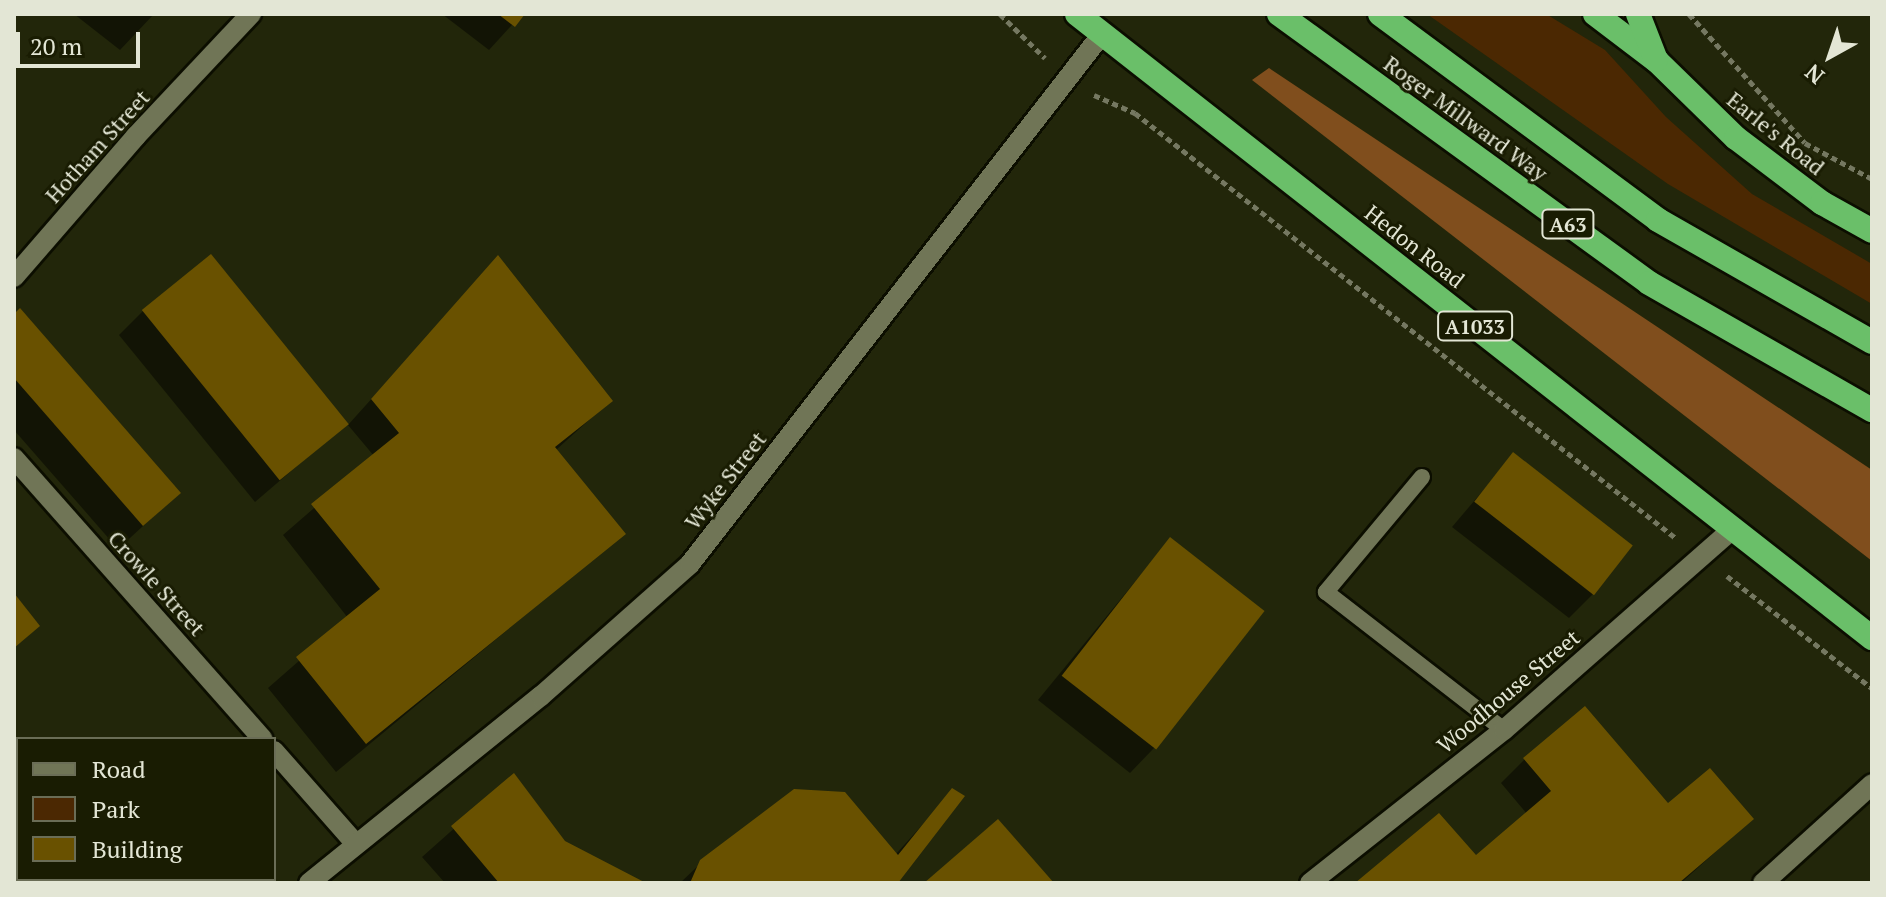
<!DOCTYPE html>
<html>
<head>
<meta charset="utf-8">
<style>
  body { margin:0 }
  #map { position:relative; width:1886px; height:897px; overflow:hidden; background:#22260a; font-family:"PT Serif",serif }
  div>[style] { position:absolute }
  .green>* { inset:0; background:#4b2802 }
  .forest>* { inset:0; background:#804e1d }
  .shadow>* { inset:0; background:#0007 }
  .building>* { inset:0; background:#695100; transform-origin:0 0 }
  .path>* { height:5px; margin-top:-2.5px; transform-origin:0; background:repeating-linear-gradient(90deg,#757861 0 6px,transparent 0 10px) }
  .roads { filter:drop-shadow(2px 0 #0c0e00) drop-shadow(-2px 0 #0c0e00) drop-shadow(0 2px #0c0e00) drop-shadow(0 -2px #0c0e00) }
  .lane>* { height:16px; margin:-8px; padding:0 8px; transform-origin:8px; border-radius:8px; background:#707556 }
  .street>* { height:20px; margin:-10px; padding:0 10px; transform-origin:10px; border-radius:10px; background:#707556 }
  .highway>* { height:24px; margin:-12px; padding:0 12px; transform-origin:12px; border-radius:12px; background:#6abf69 }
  span { translate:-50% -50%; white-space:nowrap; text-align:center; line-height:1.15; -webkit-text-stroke:6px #191c02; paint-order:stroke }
  .shield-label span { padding:2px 6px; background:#191c02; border:2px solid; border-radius:6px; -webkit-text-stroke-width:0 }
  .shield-label { font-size:20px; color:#e3e6d5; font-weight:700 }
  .street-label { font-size:22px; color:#e3e6d5 }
  .frame { position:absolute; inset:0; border:16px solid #e3e6d5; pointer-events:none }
  .legend { position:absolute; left:16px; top:737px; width:260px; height:144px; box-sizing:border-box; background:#191c02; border:2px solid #6a6d56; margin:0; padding:10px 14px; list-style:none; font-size:24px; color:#e3e6d5 }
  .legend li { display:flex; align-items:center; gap:16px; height:40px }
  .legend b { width:40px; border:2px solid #6a6d56 }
  .north { position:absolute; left:1790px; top:16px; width:80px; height:80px; -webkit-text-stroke:6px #191c02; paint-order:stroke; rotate:220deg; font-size:22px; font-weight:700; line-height:32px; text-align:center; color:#e3e6d5 }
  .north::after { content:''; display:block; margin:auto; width:28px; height:36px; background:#e3e6d5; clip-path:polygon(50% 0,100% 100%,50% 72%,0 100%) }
  .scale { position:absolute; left:16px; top:32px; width:124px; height:36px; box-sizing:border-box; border:4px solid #e3e6d5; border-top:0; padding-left:10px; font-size:24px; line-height:28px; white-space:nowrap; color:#e3e6d5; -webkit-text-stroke:6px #191c02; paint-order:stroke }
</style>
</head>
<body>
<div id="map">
  <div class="green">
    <i style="clip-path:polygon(1427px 14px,1546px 14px,1605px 50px,1666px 117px,1752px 194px,1872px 264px,1872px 304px,1668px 184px)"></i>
  </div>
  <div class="forest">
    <i style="clip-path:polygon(1269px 68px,1872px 470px,1872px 561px,1252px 80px)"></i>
  </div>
  <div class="shadow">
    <i style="clip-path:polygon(74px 14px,154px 14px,120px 50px)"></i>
    <i style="clip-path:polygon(442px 14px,522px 14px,489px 50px)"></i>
    <i style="clip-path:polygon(498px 258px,610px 401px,556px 450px,623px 534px,336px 772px,268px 688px,348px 618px,283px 535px,374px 456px,348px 425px)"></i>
    <i style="clip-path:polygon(143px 311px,346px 424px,255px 502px,119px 335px)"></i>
    <i style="clip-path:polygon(14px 316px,179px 493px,118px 549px,14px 430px)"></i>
    <i style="clip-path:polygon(1514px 454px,1593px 594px,1569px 618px,1452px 527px)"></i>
    <i style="clip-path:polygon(1170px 539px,1154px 748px,1130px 773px,1038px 700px)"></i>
    <i style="clip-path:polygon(1525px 759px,1668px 806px,1752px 819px,1681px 883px,1358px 883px,1475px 858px,1527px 814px,1501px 783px)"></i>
    <i style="clip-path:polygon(513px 776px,563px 842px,641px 883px,445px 883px,422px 857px)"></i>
    <i style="clip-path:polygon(17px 790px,18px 789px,18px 841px,14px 837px)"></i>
    <i style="clip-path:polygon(953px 791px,894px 883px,680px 883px,702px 862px,895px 855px)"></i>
    <i style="clip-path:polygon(18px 848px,18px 879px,177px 883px,14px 883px)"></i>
  </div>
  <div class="building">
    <i style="clip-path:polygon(498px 14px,525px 14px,515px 27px)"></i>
    <i style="left:211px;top:254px;width:219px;height:89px;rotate:51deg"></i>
    <i style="clip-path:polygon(498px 255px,613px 401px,555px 447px,626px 534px,366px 744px,296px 657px,380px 589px,311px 504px,399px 433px,371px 399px)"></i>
    <i style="clip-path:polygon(20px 308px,181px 493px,143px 526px,14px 378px,14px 314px)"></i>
    <i style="left:1513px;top:452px;width:152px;height:63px;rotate:38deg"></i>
    <i style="left:1170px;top:537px;width:120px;height:176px;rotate:38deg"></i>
    <i style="clip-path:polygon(14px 593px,40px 626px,14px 648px)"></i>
    <i style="clip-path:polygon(1585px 706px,1668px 803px,1710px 768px,1754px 819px,1679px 883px,1355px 883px,1439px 813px,1476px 855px,1551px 791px,1523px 758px)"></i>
    <i style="clip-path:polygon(514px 773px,565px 841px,646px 883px,499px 883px,451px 826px)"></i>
    <i style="clip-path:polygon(952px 788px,965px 796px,898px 883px,690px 883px,700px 860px,794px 789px,845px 792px,898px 855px)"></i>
    <i style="clip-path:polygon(998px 819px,1054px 883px,924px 883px)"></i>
    <i style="clip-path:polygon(18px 845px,18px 879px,73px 883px,14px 883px)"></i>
    <i style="left:99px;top:879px;width:77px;height:6px"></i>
  </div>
  <div class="path">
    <i style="left:1000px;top:14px;width:63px;rotate:44.4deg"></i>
    <i style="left:1689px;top:14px;width:173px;rotate:48deg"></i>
    <i style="left:1805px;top:143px;width:76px;rotate:28.2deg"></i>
    <i style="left:1094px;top:95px;width:45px;rotate:23.7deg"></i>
    <i style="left:1135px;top:113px;width:689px;rotate:38.17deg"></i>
    <i style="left:1727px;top:576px;width:183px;rotate:37.7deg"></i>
  </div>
  <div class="roads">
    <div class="lane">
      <i style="left:1422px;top:477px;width:150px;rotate:129.9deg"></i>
      <i style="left:1326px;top:592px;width:225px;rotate:37.8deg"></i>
    </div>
    <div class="street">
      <i style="left:14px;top:277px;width:186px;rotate:-49.1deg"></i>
      <i style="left:136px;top:136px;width:168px;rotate:-46.7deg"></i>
      <i style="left:14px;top:458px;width:375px;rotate:48.5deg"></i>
      <i style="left:274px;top:751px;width:123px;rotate:48.6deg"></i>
      <i style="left:309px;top:883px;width:298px;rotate:-38.9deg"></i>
      <i style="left:541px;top:696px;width:199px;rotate:-41.5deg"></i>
      <i style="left:690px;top:564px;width:671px;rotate:-52.14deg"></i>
      <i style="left:1310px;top:883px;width:247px;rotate:-38.3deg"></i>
      <i style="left:1504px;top:730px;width:305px;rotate:-41.3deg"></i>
      <i style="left:1763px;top:883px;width:147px;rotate:-42.2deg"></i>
    </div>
    <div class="highway">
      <i style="left:1077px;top:14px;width:1011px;rotate:38.13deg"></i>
      <i style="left:1279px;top:14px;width:457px;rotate:36deg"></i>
      <i style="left:1649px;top:283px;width:257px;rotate:29.7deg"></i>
      <i style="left:1380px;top:14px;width:346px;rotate:36.5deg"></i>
      <i style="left:1658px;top:220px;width:246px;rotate:29.7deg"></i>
      <i style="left:1595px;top:14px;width:78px;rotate:37.2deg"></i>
      <i style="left:1657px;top:61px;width:110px;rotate:44.3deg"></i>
      <i style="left:1736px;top:138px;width:108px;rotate:37.1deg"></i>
      <i style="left:1822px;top:203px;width:57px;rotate:29.2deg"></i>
      <i style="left:1638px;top:14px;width:49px;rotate:68.6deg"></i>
    </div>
  </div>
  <div class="shield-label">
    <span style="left:1568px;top:224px">A63</span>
    <span style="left:1475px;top:326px">A1033</span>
  </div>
  <div class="street-label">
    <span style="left:1466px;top:118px;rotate:36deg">Roger Millward Way</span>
    <span style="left:1776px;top:133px;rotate:39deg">Earle's Road</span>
    <span style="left:97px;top:146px;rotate:-48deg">Hotham Street</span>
    <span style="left:1415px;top:246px;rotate:38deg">Hedon Road</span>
    <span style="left:725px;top:480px;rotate:-52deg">Wyke Street</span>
    <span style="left:157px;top:583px;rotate:48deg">Crowle Street</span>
    <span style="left:1508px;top:691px;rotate:-40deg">Woodhouse Street</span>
  </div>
  <div class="frame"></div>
  <ul class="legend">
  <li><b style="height:10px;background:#707556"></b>Road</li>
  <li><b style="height:22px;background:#4b2802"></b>Park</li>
  <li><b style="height:22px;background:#695100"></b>Building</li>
  </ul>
  <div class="north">N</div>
  <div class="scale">20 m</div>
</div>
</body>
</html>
